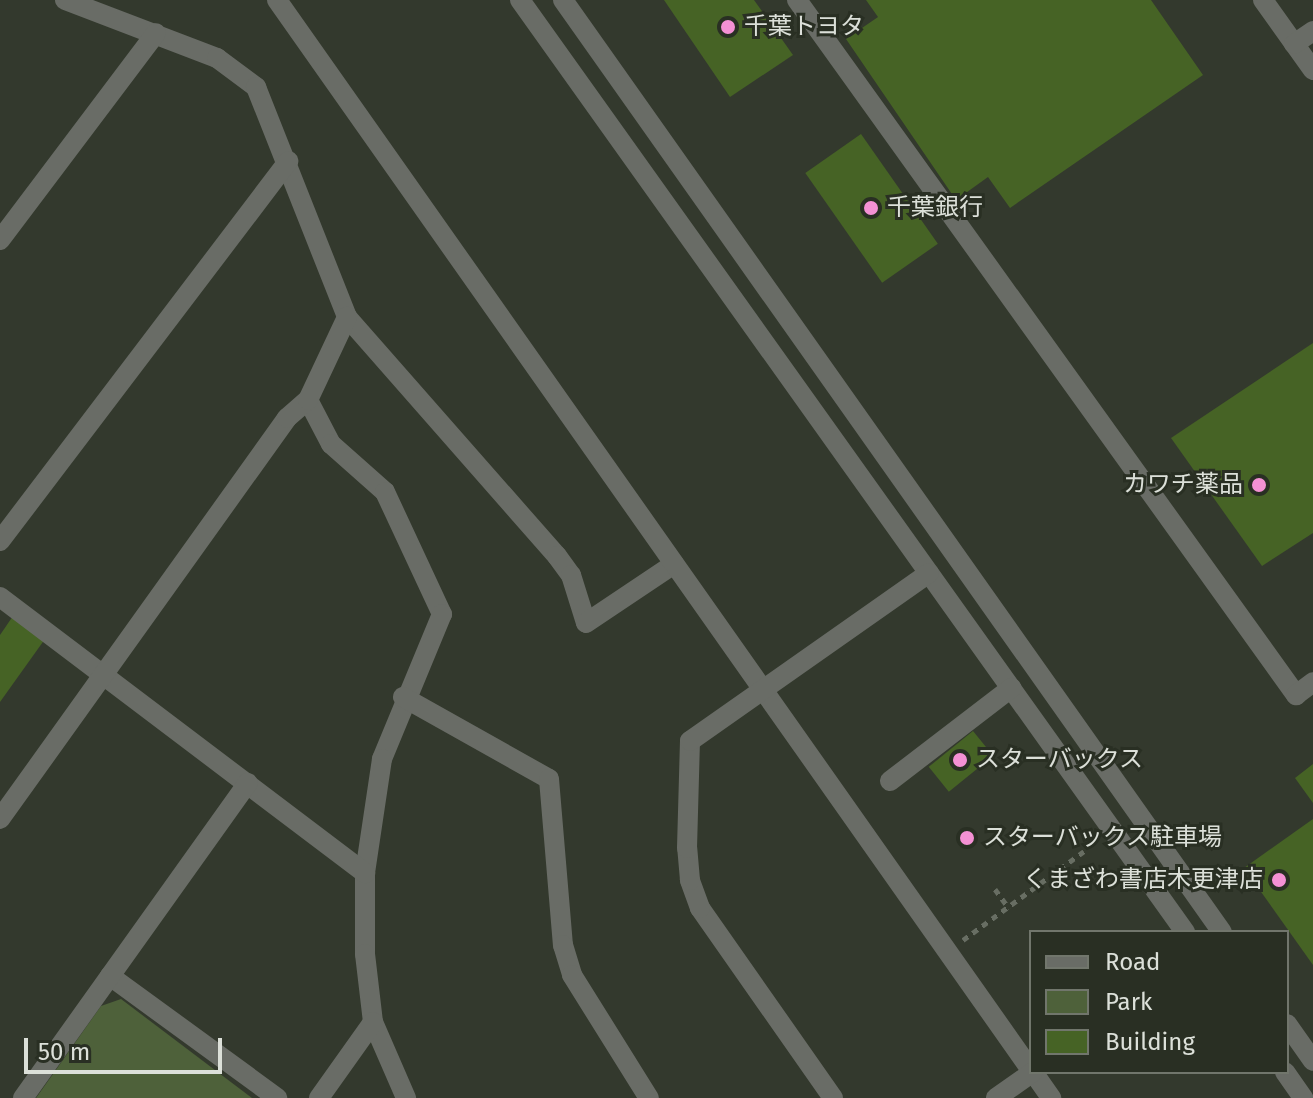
<!DOCTYPE html>
<html>
<head>
<meta charset="utf-8">
<style>
  body { margin:0 }
  #map { position:relative; width:1313px; height:1098px; overflow:hidden; background:#33392d; font-family:"Fira Sans","Noto Sans JP",sans-serif }
  div>[style] { position:absolute }
  .green>* { inset:0; background:#4e613a }
  .building>* { inset:0; background:#466325; transform-origin:0 0 }
  .path>* { height:5px; margin-top:-2.5px; transform-origin:0; background:repeating-linear-gradient(90deg,#686e63 0 6px,transparent 0 12px) }
  .minor>* { height:20px; margin:-10px; padding:0 10px; transform-origin:10px; border-radius:10px; background:#696c66 }
  .dots>* { width:22px; height:22px; translate:-50% -50%; box-sizing:border-box; border:4px solid #292f23; border-radius:50% }
  span { translate:-50% -50%; white-space:nowrap; text-align:center; line-height:1.15; -webkit-text-stroke:6px #292f23; paint-order:stroke }
  .poi-label { font-size:24px; color:#dce0d9 }
  .left { translate:0 -50%; text-align:left }
  .right { translate:-100% -50%; text-align:right }
  .legend { position:absolute; left:1029px; top:930px; width:260px; height:144px; box-sizing:border-box; background:#292f23; border:2px solid #71766c; margin:0; padding:10px 14px; list-style:none; font-size:24px; color:#dce0d9 }
  .legend li { display:flex; align-items:center; gap:16px; height:40px }
  .legend b { width:40px; border:2px solid #71766c }
  .scale { position:absolute; left:24px; top:1038px; width:198px; height:36px; box-sizing:border-box; border:4px solid #dce0d9; border-top:0; padding-left:10px; font-size:24px; line-height:28px; white-space:nowrap; color:#dce0d9; -webkit-text-stroke:6px #292f23; paint-order:stroke }
</style>
</head>
<body>
<div id="map">
  <div class="green">
    <i style="clip-path:polygon(121px 999px,252px 1098px,36px 1098px,101px 1006px)"></i>
  </div>
  <div class="building">
    <i style="clip-path:polygon(664px 0,754px 0,793px 55px,730px 97px)"></i>
    <i style="clip-path:polygon(866px 0,1151px 0,1203px 75px,1010px 208px,988px 177px,956px 200px,846px 39px,878px 17px)"></i>
    <i style="left:861px;top:134px;width:134px;height:68px;rotate:55deg"></i>
    <i style="clip-path:polygon(1313px 343px,1313px 533px,1262px 566px,1171px 438px)"></i>
    <i style="clip-path:polygon(13px 616px,45px 639px,0 702px,0 635px)"></i>
    <i style="left:973px;top:731px;width:32px;height:57px;rotate:51deg"></i>
    <i style="clip-path:polygon(1313px 764px,1313px 803px,1295px 778px)"></i>
    <i style="clip-path:polygon(1313px 819px,1313px 965px,1244px 868px)"></i>
  </div>
  <div class="path">
    <i style="left:995px;top:889px;width:24px;rotate:54deg"></i>
    <i style="left:963px;top:940px;width:150px;rotate:-36.3deg"></i>
  </div>
  <div class="minor">
    <i style="left:65px;top:0;width:163px;rotate:20.9deg"></i>
    <i style="left:217px;top:58px;width:49px;rotate:36.6deg"></i>
    <i style="left:256px;top:87px;width:247px;rotate:68.4deg"></i>
    <i style="left:347px;top:317px;width:318px;rotate:48.7deg"></i>
    <i style="left:557px;top:556px;width:24px;rotate:54deg"></i>
    <i style="left:571px;top:575px;width:50px;rotate:72.6deg"></i>
    <i style="left:586px;top:623px;width:106px;rotate:-33.8deg"></i>
    <i style="left:277px;top:0;width:1309px;rotate:54.83deg"></i>
    <i style="left:520px;top:0;width:1145px;rotate:54.49deg"></i>
    <i style="left:563px;top:0;width:1141px;rotate:54.74deg"></i>
    <i style="left:797px;top:0;width:856px;rotate:54.32deg"></i>
    <i style="left:1296px;top:695px;width:21px;rotate:-37deg"></i>
    <i style="left:1263px;top:0;width:86px;rotate:54.5deg"></i>
    <i style="left:1294px;top:44px;width:23px;rotate:-34deg"></i>
    <i style="left:0;top:240px;width:259px;rotate:-53deg"></i>
    <i style="left:308px;top:400px;width:50px;rotate:62.4deg"></i>
    <i style="left:331px;top:444px;width:72px;rotate:41.6deg"></i>
    <i style="left:385px;top:492px;width:135px;rotate:65deg"></i>
    <i style="left:442px;top:614px;width:157px;rotate:112.5deg"></i>
    <i style="left:382px;top:759px;width:115px;rotate:98.5deg"></i>
    <i style="left:365px;top:873px;width:81px;rotate:90deg"></i>
    <i style="left:365px;top:954px;width:68px;rotate:83.3deg"></i>
    <i style="left:373px;top:1022px;width:83px;rotate:66.5deg"></i>
    <i style="left:0;top:541px;width:477px;rotate:-52.8deg"></i>
    <i style="left:0;top:597px;width:458px;rotate:37.1deg"></i>
    <i style="left:403px;top:697px;width:167px;rotate:29.3deg"></i>
    <i style="left:549px;top:779px;width:167px;rotate:85.2deg"></i>
    <i style="left:563px;top:945px;width:31px;rotate:73deg"></i>
    <i style="left:572px;top:975px;width:145px;rotate:58deg"></i>
    <i style="left:890px;top:781px;width:153px;rotate:-37.5deg"></i>
    <i style="left:0;top:819px;width:493px;rotate:-54.4deg"></i>
    <i style="left:287px;top:418px;width:28px;rotate:-41deg"></i>
    <i style="left:308px;top:400px;width:92px;rotate:-64.8deg"></i>
    <i style="left:110px;top:976px;width:207px;rotate:36.1deg"></i>
    <i style="left:1287px;top:1024px;width:45px;rotate:54.9deg"></i>
    <i style="left:1033px;top:1072px;width:32px;rotate:55deg"></i>
    <i style="left:1285px;top:1072px;width:32px;rotate:55deg"></i>
    <i style="left:23px;top:1098px;width:387px;rotate:-54.5deg"></i>
    <i style="left:319px;top:1098px;width:93px;rotate:-54.6deg"></i>
    <i style="left:833px;top:1098px;width:232px;rotate:-125deg"></i>
    <i style="left:700px;top:908px;width:30px;rotate:-110deg"></i>
    <i style="left:690px;top:880px;width:32px;rotate:-95deg"></i>
    <i style="left:687px;top:848px;width:107px;rotate:-88.4deg"></i>
    <i style="left:690px;top:741px;width:292px;rotate:-35.1deg"></i>
    <i style="left:996px;top:1098px;width:45px;rotate:-35.1deg"></i>
  </div>
  <div class="dots">
    <i style="left:728px;top:27px;background:#f491d4"></i>
    <i style="left:871px;top:208px;background:#f491d4"></i>
    <i style="left:1259px;top:485px;background:#f491d4"></i>
    <i style="left:960px;top:760px;background:#f491d4"></i>
    <i style="left:967px;top:838px;background:#f491d4"></i>
    <i style="left:1279px;top:880px;background:#f491d4"></i>
  </div>
  <div class="poi-label">
    <span class="left" style="left:744px;top:27px">千葉トヨタ</span>
    <span class="left" style="left:887px;top:208px">千葉銀行</span>
    <span class="right" style="left:1243px;top:485px">カワチ薬品</span>
    <span class="left" style="left:976px;top:760px">スターバックス</span>
    <span class="left" style="left:983px;top:838px">スターバックス駐車場</span>
    <span class="right" style="left:1263px;top:880px">くまざわ書店木更津店</span>
  </div>
  <ul class="legend">
  <li><b style="height:10px;background:#696c66"></b>Road</li>
  <li><b style="height:22px;background:#4e613a"></b>Park</li>
  <li><b style="height:22px;background:#466325"></b>Building</li>
  </ul>
  <div class="scale">50 m</div>
</div>
</body>
</html>
